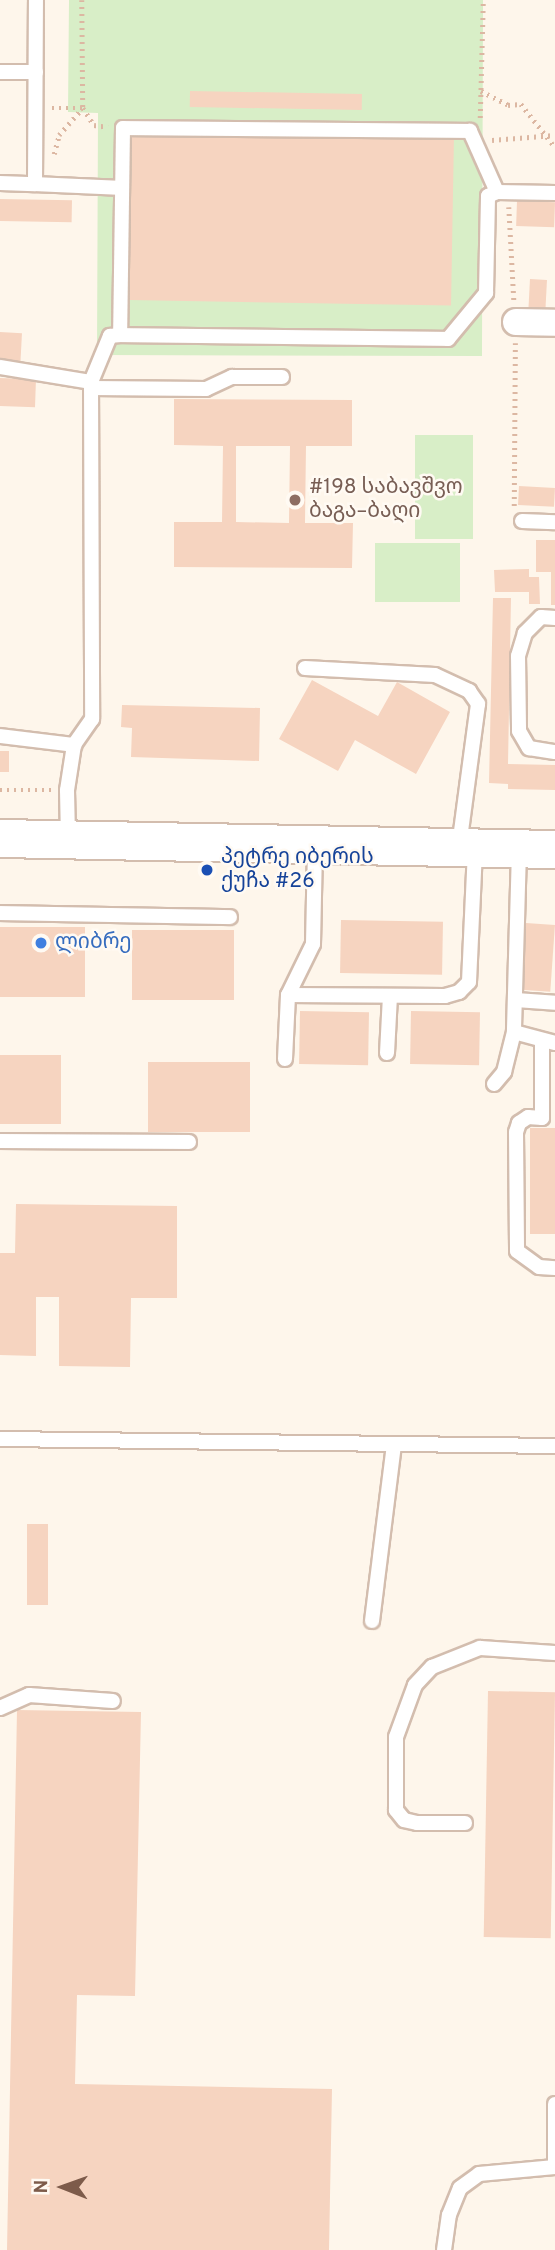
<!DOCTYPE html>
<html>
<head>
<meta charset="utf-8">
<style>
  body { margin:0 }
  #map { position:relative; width:555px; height:2250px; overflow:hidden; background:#fef6eb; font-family:Overpass,"Noto Sans Georgian",sans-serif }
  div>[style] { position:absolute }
  .green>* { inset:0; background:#d8eec7; transform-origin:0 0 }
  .building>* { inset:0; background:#f6d4c0; transform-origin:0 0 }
  .path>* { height:4.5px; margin-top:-2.25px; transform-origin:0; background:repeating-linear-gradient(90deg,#dcb7a2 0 2px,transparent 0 7px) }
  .roads { filter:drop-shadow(2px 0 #d3bdae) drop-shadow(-2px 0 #d3bdae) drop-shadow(0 2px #d3bdae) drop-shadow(0 -2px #d3bdae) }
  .lane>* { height:14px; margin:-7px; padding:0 7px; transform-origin:7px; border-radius:7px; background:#fff }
  .street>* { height:26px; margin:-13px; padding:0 13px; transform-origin:13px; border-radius:13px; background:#fff }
  .secondary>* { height:37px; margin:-18.5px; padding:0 18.5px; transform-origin:18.5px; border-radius:18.5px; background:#fff }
  .dots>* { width:19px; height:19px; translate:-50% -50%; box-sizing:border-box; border:4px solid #fffaf3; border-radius:50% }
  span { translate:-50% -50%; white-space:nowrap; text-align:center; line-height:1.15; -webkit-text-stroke:5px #fffaf3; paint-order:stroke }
  .education-label { font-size:21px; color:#785e54 }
  .left { translate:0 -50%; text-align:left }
  .transit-label { font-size:21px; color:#164399 }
  .shop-label { font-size:21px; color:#366cbe }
  .north { position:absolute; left:28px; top:2152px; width:70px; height:70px; -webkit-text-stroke:5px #fffaf3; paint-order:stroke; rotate:271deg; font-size:19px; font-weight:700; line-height:28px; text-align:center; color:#7d5b4a }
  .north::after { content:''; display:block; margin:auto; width:24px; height:32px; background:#7d5b4a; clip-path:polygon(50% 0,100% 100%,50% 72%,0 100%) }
</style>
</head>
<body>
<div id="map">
  <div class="green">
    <i style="clip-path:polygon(69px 0,483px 0,482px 356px,97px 355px,98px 113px,68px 112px)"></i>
    <i style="left:415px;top:435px;width:58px;height:104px"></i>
    <i style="left:460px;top:543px;width:59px;height:85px;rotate:90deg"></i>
  </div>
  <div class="building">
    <i style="left:190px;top:91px;width:172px;height:16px;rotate:1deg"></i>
    <i style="left:132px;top:132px;width:322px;height:168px;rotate:1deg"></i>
    <i style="left:0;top:199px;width:72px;height:22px;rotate:1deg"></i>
    <i style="left:517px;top:201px;width:38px;height:25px;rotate:2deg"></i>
    <i style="left:530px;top:279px;width:17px;height:37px;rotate:3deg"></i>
    <i style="left:0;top:332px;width:22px;height:30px;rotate:3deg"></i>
    <i style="left:0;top:378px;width:36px;height:28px;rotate:2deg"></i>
    <i style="clip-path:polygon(evenodd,174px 399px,352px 400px,352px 446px,306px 446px,305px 523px,353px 523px,352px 568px,174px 567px,174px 522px,222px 522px,223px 446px,174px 445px,174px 399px,236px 446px,290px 446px,289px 523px,236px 522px,236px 446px)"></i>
    <i style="left:519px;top:486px;width:36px;height:19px;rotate:3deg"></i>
    <i style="clip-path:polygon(536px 540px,555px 540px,555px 605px,551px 605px,551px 572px,536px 572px)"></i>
    <i style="clip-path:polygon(529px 569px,529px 577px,539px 577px,540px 604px,529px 604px,529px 592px,495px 592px,494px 570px)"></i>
    <i style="clip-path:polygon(493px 598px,511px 598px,508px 764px,555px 765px,555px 790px,508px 789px,508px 784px,489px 783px)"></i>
    <i style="clip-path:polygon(312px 680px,378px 716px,397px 682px,450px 712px,416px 774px,355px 740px,338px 771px,279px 739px)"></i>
    <i style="clip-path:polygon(122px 705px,260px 708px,259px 761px,131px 757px,132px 728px,121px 727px)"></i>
    <i style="left:0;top:751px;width:9px;height:21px"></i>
    <i style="left:341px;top:920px;width:102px;height:53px;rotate:1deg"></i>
    <i style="left:526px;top:923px;width:29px;height:67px;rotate:4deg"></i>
    <i style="left:0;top:927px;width:85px;height:70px"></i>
    <i style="left:132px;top:930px;width:102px;height:70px"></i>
    <i style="left:300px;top:1011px;width:69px;height:53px;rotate:1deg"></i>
    <i style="left:411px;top:1011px;width:69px;height:53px;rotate:1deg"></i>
    <i style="left:0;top:1055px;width:61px;height:69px"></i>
    <i style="left:148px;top:1062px;width:102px;height:70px"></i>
    <i style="left:530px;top:1128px;width:25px;height:106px"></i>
    <i style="clip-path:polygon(16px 1204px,177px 1206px,177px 1298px,131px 1298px,130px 1367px,59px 1366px,59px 1297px,36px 1297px,36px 1356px,0 1355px,0 1253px,15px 1253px)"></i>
    <i style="left:27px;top:1524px;width:21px;height:81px"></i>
    <i style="left:488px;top:1691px;width:67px;height:246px;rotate:1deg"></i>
    <i style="clip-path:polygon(17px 1710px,141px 1712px,135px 1996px,77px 1995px,75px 2084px,332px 2089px,329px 2250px,7px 2250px)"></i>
  </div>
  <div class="path">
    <i style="left:82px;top:0;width:108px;rotate:89.5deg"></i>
    <i style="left:83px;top:108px;width:20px;rotate:57deg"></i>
    <i style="left:94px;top:125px;width:14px;rotate:8deg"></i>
    <i style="left:481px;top:91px;width:30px;rotate:27deg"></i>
    <i style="left:508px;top:105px;width:13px;rotate:-4deg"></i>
    <i style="left:521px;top:104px;width:55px;rotate:51.7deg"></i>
    <i style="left:52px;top:108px;width:30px"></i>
    <i style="left:480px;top:118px;width:118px;rotate:-88.5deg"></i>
    <i style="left:492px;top:140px;width:63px;rotate:-4.5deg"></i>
    <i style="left:54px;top:154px;width:20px;rotate:-75deg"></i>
    <i style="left:59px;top:135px;width:35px;rotate:-49deg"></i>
    <i style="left:509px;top:207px;width:93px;rotate:86.9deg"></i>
    <i style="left:514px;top:506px;width:163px;rotate:-89.6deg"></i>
    <i style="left:0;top:790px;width:52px"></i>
  </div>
  <div class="roads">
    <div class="lane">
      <i style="left:0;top:72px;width:36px"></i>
      <i style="left:0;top:183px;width:35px;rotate:2deg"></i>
      <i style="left:35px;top:184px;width:184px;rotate:-89.7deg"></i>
      <i style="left:35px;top:184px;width:87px;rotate:2.6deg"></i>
      <i style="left:497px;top:192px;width:67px;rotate:-113.9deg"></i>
      <i style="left:470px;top:131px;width:347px;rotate:-179.5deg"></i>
      <i style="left:123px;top:128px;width:207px;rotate:90.8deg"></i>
      <i style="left:120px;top:335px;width:328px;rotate:0.7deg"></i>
      <i style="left:448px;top:339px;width:60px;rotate:-50.4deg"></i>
      <i style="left:486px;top:293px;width:97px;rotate:-88.8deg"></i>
      <i style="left:488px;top:196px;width:10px;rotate:-24deg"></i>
      <i style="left:497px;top:192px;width:58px;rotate:1deg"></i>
      <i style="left:0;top:367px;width:92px;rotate:9.4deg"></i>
      <i style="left:91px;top:382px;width:337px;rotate:89.8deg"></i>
      <i style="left:92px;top:719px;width:32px;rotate:125deg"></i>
      <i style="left:74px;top:745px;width:46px;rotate:98.8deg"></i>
      <i style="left:67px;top:790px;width:48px;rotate:88.8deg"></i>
      <i style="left:91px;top:382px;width:50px;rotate:-67.6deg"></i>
      <i style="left:110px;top:336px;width:10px;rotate:-6deg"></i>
      <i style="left:91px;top:388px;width:115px;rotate:0.5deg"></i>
      <i style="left:206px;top:389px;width:29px;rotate:-25deg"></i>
      <i style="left:232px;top:377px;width:50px"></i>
      <i style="left:522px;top:521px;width:33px;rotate:2deg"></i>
      <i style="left:555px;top:618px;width:14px;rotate:-176deg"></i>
      <i style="left:541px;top:617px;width:23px;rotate:135deg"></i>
      <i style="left:525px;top:633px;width:24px;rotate:107deg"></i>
      <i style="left:518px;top:656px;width:75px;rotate:89.2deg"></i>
      <i style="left:519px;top:731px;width:20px;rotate:60deg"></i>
      <i style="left:529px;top:748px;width:26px;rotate:9deg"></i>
      <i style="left:305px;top:668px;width:130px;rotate:3.1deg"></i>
      <i style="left:435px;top:675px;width:38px;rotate:25deg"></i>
      <i style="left:469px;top:691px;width:16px;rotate:55deg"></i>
      <i style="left:478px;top:704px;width:144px;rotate:97.6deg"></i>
      <i style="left:0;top:736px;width:75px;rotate:6.9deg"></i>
      <i style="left:519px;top:850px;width:182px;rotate:91.6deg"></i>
      <i style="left:514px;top:1032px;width:42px;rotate:15deg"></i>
      <i style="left:0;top:913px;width:230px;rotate:1deg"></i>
      <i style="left:288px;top:995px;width:157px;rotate:0.4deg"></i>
      <i style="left:445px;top:996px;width:15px;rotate:-16deg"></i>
      <i style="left:459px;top:992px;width:14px;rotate:-45deg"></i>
      <i style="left:469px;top:982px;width:133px;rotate:-87.4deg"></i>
      <i style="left:516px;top:1000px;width:39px;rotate:4deg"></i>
      <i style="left:542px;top:1040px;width:78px;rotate:90deg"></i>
      <i style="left:542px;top:1118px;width:14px;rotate:-176deg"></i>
      <i style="left:528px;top:1117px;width:11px;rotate:146deg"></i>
      <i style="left:519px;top:1123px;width:9px;rotate:108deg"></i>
      <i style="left:516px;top:1132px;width:119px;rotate:89.5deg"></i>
      <i style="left:517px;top:1251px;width:27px;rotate:36deg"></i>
      <i style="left:539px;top:1267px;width:16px;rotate:4deg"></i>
      <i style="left:387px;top:1053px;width:57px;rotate:-87deg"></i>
      <i style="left:285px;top:1059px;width:64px;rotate:-87.3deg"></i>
      <i style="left:288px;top:995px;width:57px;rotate:-63.9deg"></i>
      <i style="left:313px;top:944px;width:98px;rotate:-88.8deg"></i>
      <i style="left:494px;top:1084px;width:16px;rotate:-50deg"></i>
      <i style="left:504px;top:1072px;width:41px;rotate:-76deg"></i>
      <i style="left:0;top:1141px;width:189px;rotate:0.3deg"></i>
      <i style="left:0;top:1439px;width:555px;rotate:0.72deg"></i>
      <i style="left:372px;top:1621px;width:177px;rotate:-82.9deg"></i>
      <i style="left:0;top:1708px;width:32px;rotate:-24deg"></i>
      <i style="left:29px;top:1695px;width:84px;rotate:4.1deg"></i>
      <i style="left:465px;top:1823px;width:48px;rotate:180deg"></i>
      <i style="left:417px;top:1823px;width:13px;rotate:-167deg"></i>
      <i style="left:404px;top:1820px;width:13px;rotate:-129deg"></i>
      <i style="left:396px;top:1810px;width:73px;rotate:-90deg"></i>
      <i style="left:396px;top:1737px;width:55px;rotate:-69.9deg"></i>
      <i style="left:415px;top:1685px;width:25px;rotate:-47deg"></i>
      <i style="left:432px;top:1667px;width:52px;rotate:-21.6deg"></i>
      <i style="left:480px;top:1648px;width:75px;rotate:3.8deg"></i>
      <i style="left:444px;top:2250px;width:35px;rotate:-82deg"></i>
      <i style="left:449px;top:2215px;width:29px;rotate:-68deg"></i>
      <i style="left:460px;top:2188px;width:24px;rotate:-36deg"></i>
      <i style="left:479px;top:2174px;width:76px;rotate:-5.3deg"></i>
      <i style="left:555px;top:2167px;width:63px;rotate:-90deg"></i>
    </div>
    <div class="street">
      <i style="left:516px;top:322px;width:39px;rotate:1deg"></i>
    </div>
    <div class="secondary">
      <i style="left:0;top:838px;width:555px;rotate:1.14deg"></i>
    </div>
  </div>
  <div class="dots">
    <i style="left:295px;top:500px;background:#8d6e63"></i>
    <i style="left:207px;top:870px;background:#1a4fb4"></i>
    <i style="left:41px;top:943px;background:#3f7fe0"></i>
  </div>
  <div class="education-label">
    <span class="left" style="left:309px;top:500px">#198 საბავშვო<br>ბაგა–ბაღი</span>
  </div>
  <div class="transit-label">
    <span class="left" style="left:221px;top:870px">პეტრე იბერის<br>ქუჩა #26</span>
  </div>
  <div class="shop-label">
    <span class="left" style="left:55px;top:943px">ლიბრე</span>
  </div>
  <div class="north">N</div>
</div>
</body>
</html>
